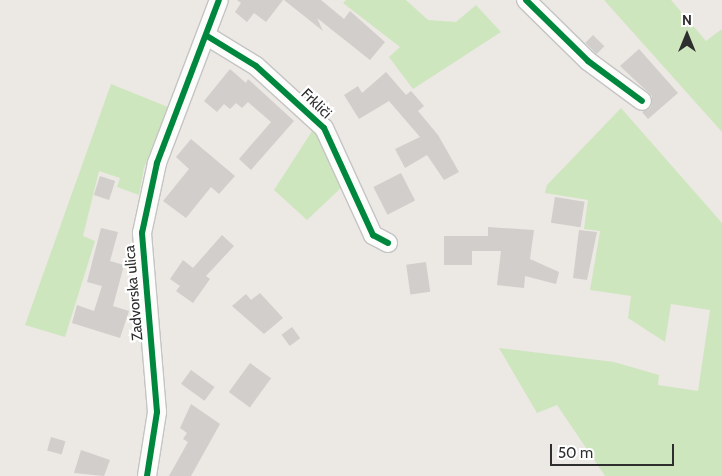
<!DOCTYPE html>
<html>
<head>
<meta charset="utf-8">
<style>
  body { margin:0 }
  #map { position:relative; width:722px; height:476px; overflow:hidden; background:#ece8e4; font-family:Cabin,sans-serif }
  div>[style] { position:absolute }
  .green>* { inset:0; background:#cee6be }
  .building>* { inset:0; background:#d1cecb; transform-origin:0 0 }
  .roads { filter:drop-shadow(1px 0 #c5c4c5) drop-shadow(-1px 0 #c5c4c5) drop-shadow(0 1px #c5c4c5) drop-shadow(0 -1px #c5c4c5) }
  .street>* { height:18px; margin:-9px; padding:0 9px; transform-origin:9px; border-radius:9px; background:#fcfcfb }
  .cycleway>* { height:6px; margin:-3px; padding:0 3px; transform-origin:3px; border-radius:3px; background:#00873e }
  span { translate:-50% -50%; white-space:nowrap; text-align:center; line-height:1.15; -webkit-text-stroke:4.5px #fff; paint-order:stroke }
  .street-label { font-size:15px; color:#2e2e2e }
  .north { position:absolute; left:662px; top:10px; width:50px; height:50px; -webkit-text-stroke:4px #fff; paint-order:stroke; rotate:0deg; font-size:14px; font-weight:700; line-height:20px; text-align:center; color:#2e2e2e }
  .north::after { content:''; display:block; margin:auto; width:18px; height:22px; background:#2e2e2e; clip-path:polygon(50% 0,100% 100%,50% 72%,0 100%) }
  .scale { position:absolute; left:550px; top:444px; width:124px; height:22px; box-sizing:border-box; border:2px solid #2e2e2e; border-top:0; padding-left:6px; font-size:15px; line-height:18px; white-space:nowrap; color:#2e2e2e; -webkit-text-stroke:4px #fff; paint-order:stroke }
</style>
</head>
<body>
<div id="map">
  <div class="green">
    <i style="clip-path:polygon(346px 0,406px 0,428px 20px,456px 22px,476px 5px,501px 32px,413px 89px,389px 57px,400px 47px,343px 3px)"></i>
    <i style="clip-path:polygon(604px 0,671px 0,706px 41px,722px 29px,722px 132px)"></i>
    <i style="clip-path:polygon(111px 84px,168px 107px,144px 168px,139px 195px,117px 187px,120px 178px,99px 171px,83px 236px,95px 241px,65px 337px,25px 325px)"></i>
    <i style="clip-path:polygon(621px 108px,722px 223px,722px 476px,605px 476px,557px 405px,537px 413px,499px 348px,614px 362px,659px 375px,658px 385px,698px 391px,710px 310px,671px 304px,665px 342px,628px 318px,631px 296px,590px 290px,600px 231px,584px 229px,588px 200px,545px 193px,547px 185px)"></i>
    <i style="clip-path:polygon(314px 128px,344px 185px,307px 220px,274px 190px)"></i>
  </div>
  <div class="building">
    <i style="clip-path:polygon(237px 0,283px 0,266px 22px,254px 13px,247px 22px,235px 12px,241px 3px)"></i>
    <i style="clip-path:polygon(284px 0,321px 0,344px 19px,350px 11px,385px 42px,370px 60px,317px 18px,323px 31px)"></i>
    <i style="left:593px;top:35px;width:16px;height:11px;rotate:45deg"></i>
    <i style="clip-path:polygon(639px 49px,678px 93px,648px 119px,642px 112px,651px 107px,652px 96px,620px 66px)"></i>
    <i style="clip-path:polygon(230px 69px,246px 83px,248px 79px,294px 121px,251px 170px,239px 159px,271px 122px,248px 102px,242px 108px,236px 103px,230px 109px,224px 104px,217px 112px,204px 101px)"></i>
    <i style="clip-path:polygon(386px 72px,406px 95px,411px 91px,424px 106px,418px 111px,438px 135px,459px 172px,444px 180px,427px 155px,405px 168px,395px 149px,420px 137px,389px 101px,359px 119px,344px 95px,358px 86px,362px 93px)"></i>
    <i style="clip-path:polygon(191px 139px,235px 176px,219px 194px,211px 187px,186px 218px,163px 201px,189px 169px,176px 157px)"></i>
    <i style="left:401px;top:173px;width:31px;height:31px;rotate:63deg"></i>
    <i style="left:100px;top:176px;width:16px;height:20px;rotate:18deg"></i>
    <i style="left:555px;top:197px;width:30px;height:26px;rotate:9deg"></i>
    <i style="clip-path:polygon(488px 227px,534px 230px,530px 259px,559px 272px,556px 284px,525px 276px,524px 288px,497px 285px,501px 251px,472px 251px,472px 265px,444px 265px,444px 236px,488px 236px)"></i>
    <i style="clip-path:polygon(101px 228px,118px 232px,110px 261px,124px 265px,113px 306px,129px 311px,120px 338px,72px 323px,77px 305px,94px 311px,102px 286px,87px 282px)"></i>
    <i style="clip-path:polygon(579px 230px,597px 232px,587px 280px,573px 278px)"></i>
    <i style="clip-path:polygon(222px 235px,234px 246px,206px 276px,210px 279px,193px 303px,176px 291px,180px 286px,170px 279px,183px 260px,193px 268px)"></i>
    <i style="left:426px;top:262px;width:30px;height:20px;rotate:82deg"></i>
    <i style="clip-path:polygon(260px 293px,283px 318px,264px 334px,232px 306px,246px 294px,251px 300px)"></i>
    <i style="left:292px;top:327px;width:14px;height:13px;rotate:54deg"></i>
    <i style="left:250px;top:363px;width:26px;height:36px;rotate:36deg"></i>
    <i style="left:191px;top:370px;width:29px;height:17px;rotate:36deg"></i>
    <i style="clip-path:polygon(191px 404px,220px 424px,191px 476px,169px 476px,188px 442px,183px 439px,187px 433px,180px 428px)"></i>
    <i style="left:51px;top:437px;width:15px;height:14px;rotate:16deg"></i>
    <i style="clip-path:polygon(81px 450px,110px 460px,104px 476px,74px 473px)"></i>
  </div>
  <div class="roads">
    <div class="street">
      <i style="left:526px;top:0;width:87px;rotate:44.5deg"></i>
      <i style="left:588px;top:61px;width:67px;rotate:36.5deg"></i>
      <i style="left:207px;top:36px;width:57px;rotate:31.5deg"></i>
      <i style="left:256px;top:66px;width:92px;rotate:42.4deg"></i>
      <i style="left:324px;top:128px;width:118px;rotate:65.4deg"></i>
      <i style="left:373px;top:235px;width:17px;rotate:28deg"></i>
      <i style="left:147px;top:476px;width:65px;rotate:-81.1deg"></i>
      <i style="left:157px;top:412px;width:180px;rotate:-94.8deg"></i>
      <i style="left:142px;top:233px;width:72px;rotate:-77.9deg"></i>
      <i style="left:157px;top:163px;width:174px;rotate:-69.2deg"></i>
    </div>
  </div>
  <div class="cycleway">
    <i style="left:526px;top:0;width:87px;rotate:44.5deg"></i>
    <i style="left:588px;top:61px;width:67px;rotate:36.5deg"></i>
    <i style="left:207px;top:36px;width:57px;rotate:31.5deg"></i>
    <i style="left:256px;top:66px;width:92px;rotate:42.4deg"></i>
    <i style="left:324px;top:128px;width:118px;rotate:65.4deg"></i>
    <i style="left:373px;top:235px;width:17px;rotate:28deg"></i>
    <i style="left:147px;top:476px;width:65px;rotate:-81.1deg"></i>
    <i style="left:157px;top:412px;width:180px;rotate:-94.8deg"></i>
    <i style="left:142px;top:233px;width:72px;rotate:-77.9deg"></i>
    <i style="left:157px;top:163px;width:174px;rotate:-69.2deg"></i>
  </div>
  <div class="street-label">
    <span style="left:316px;top:104px;rotate:44deg">Frkliči</span>
    <span style="left:134px;top:293px;rotate:-95deg">Zadvorska ulica</span>
  </div>
  <div class="north">N</div>
  <div class="scale">50 m</div>
</div>
</body>
</html>
